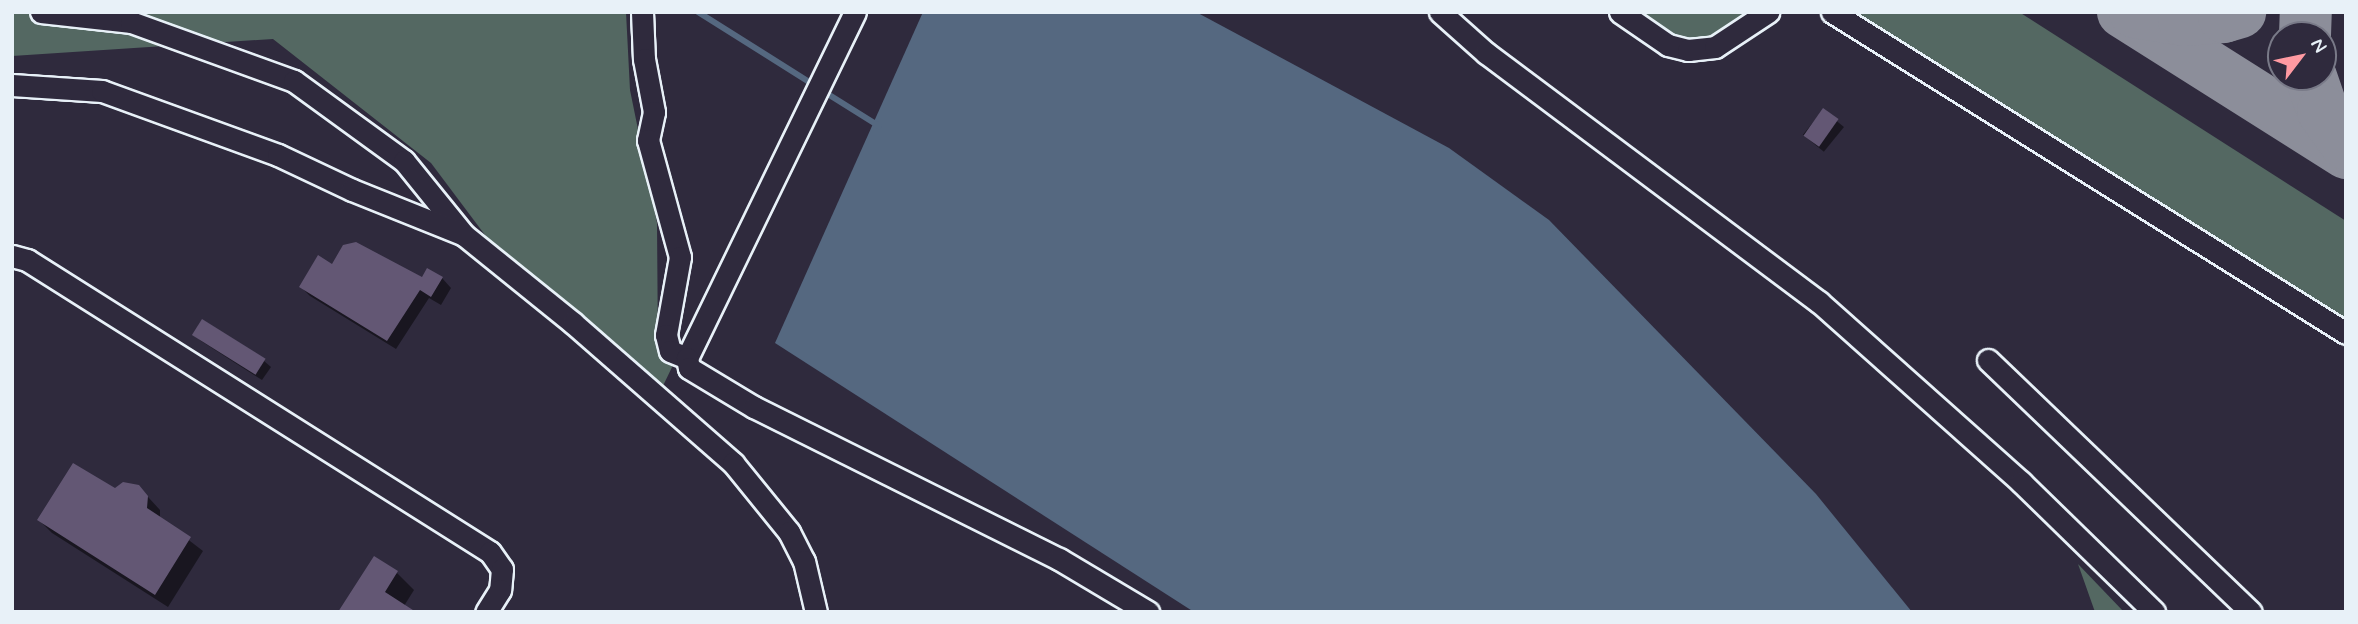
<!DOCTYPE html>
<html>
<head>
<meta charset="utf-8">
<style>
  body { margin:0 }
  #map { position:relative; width:2358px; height:624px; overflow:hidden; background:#2f2a3d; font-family:Mynerve,sans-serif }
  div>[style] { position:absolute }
  .green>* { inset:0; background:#546862 }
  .water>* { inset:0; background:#556880 }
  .shadow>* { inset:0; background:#0007; transform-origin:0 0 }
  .stream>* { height:6px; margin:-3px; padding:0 3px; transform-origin:3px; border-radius:3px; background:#556880 }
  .taxiway>* { height:52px; margin:-26px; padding:0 26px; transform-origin:26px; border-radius:26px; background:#8c8e9a }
  .building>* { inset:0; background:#635774; transform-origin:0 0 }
  .roads { filter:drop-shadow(2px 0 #e8f1f8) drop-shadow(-2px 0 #e8f1f8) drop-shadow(0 2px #e8f1f8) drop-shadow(0 -2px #e8f1f8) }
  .minor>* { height:21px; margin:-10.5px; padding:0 10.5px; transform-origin:10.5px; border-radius:10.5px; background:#2f2a3d }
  span { translate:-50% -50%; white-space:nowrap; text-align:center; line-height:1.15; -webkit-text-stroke:5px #2f2a3d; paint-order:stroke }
  .frame { position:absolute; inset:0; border:14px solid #e8f1f8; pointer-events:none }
  .north { position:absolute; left:2267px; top:21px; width:70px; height:70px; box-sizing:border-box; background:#2f2a3d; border:2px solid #797a88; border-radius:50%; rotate:58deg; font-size:19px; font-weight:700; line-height:28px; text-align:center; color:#e8f1f8 }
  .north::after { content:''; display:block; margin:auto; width:24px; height:32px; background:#ff9aa2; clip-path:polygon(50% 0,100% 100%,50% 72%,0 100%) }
</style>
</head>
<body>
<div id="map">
  <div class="green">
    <i style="clip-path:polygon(12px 12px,626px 12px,630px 90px,657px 223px,658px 351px,675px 361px,660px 392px,491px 243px,431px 163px,273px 39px,12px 56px)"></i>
    <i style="clip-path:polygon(1632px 12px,1751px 12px,1719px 38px,1683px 43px)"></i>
    <i style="clip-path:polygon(1847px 12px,2019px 12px,2346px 221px,2346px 325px)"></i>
    <i style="clip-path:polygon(2078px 564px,2124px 612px,2095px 612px)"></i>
  </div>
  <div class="water">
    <i style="clip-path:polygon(923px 12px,1196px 12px,1449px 148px,1549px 220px,1816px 494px,1912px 612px,1194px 612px,775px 343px)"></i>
  </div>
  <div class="shadow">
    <i style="left:1823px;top:110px;width:27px;height:32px;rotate:39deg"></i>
    <i style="clip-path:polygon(333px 266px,423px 279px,442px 278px,451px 288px,441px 305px,429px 298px,396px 349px,310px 296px,301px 287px)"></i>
    <i style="clip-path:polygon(203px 322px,264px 361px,271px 367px,262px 380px,201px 341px,194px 335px)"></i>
    <i style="clip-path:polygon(138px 486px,160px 510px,160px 518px,203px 551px,168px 607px,52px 533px,39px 520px,115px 490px)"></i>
    <i style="clip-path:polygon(397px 573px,414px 590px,404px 606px,341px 612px)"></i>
  </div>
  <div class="stream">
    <i style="left:698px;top:12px;width:137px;rotate:32.2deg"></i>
    <i style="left:823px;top:91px;width:66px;rotate:32deg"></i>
  </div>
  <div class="taxiway">
    <i style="left:2123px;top:12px;width:264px;rotate:32.3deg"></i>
    <i style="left:2135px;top:12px;width:50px;rotate:9.3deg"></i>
    <i style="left:2184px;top:20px;width:40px;rotate:-4.3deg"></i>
    <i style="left:2224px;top:17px;width:17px;rotate:-17deg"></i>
    <i style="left:2305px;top:35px;width:23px;rotate:-88deg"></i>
    <i style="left:2311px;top:77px;width:36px;rotate:71deg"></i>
    <i style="left:2323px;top:111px;width:40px;rotate:55.1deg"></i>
  </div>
  <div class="building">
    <i style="left:1823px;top:108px;width:19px;height:34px;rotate:35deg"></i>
    <i style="clip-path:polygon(356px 242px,422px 277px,427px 268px,443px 277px,431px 297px,420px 290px,387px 341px,299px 287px,318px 255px,332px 264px,343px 245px)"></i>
    <i style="left:202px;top:319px;width:75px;height:19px;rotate:32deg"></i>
    <i style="clip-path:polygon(73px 463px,115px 488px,123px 482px,139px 485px,148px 496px,147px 508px,191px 537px,155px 595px,37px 520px)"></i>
    <i style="clip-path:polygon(374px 556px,398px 571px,385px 592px,416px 612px,338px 612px)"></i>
  </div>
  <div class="roads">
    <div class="minor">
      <i style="left:41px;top:12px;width:91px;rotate:6.3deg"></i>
      <i style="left:131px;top:22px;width:173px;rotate:19.9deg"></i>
      <i style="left:294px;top:81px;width:136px;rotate:36deg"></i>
      <i style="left:404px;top:161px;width:95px;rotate:51deg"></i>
      <i style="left:464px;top:235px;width:140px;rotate:38.9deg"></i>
      <i style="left:573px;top:323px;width:213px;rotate:41.2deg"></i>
      <i style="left:733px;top:463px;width:89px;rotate:50.9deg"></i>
      <i style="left:789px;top:532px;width:33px;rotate:63deg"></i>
      <i style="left:804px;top:561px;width:52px;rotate:76.8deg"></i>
      <i style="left:642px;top:12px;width:47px;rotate:87.6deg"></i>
      <i style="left:644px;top:59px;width:54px;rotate:79.3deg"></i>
      <i style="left:654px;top:112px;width:29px;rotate:102deg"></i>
      <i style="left:648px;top:140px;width:121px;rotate:74.7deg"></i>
      <i style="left:680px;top:257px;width:79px;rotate:100.2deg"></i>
      <i style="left:666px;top:335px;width:16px;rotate:76deg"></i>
      <i style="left:670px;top:351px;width:18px;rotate:22deg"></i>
      <i style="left:855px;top:12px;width:385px;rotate:115.9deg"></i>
      <i style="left:687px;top:358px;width:10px;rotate:79deg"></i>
      <i style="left:689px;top:368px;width:76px;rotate:31deg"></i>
      <i style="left:754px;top:407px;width:341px;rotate:26.5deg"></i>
      <i style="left:1059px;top:559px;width:104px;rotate:30.8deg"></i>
      <i style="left:1440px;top:12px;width:62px;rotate:41.7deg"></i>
      <i style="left:1486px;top:53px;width:416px;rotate:36.8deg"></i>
      <i style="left:1819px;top:302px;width:271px;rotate:41.7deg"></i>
      <i style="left:2021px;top:482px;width:186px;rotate:44.3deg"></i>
      <i style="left:1620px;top:12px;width:58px;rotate:34.5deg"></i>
      <i style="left:1668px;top:45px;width:21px;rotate:14deg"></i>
      <i style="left:1688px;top:50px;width:27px;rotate:-6deg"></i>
      <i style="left:1715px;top:47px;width:64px;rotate:-33.4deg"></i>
      <i style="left:1832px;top:12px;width:606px;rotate:31.99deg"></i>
      <i style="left:12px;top:85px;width:90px;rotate:3.8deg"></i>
      <i style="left:102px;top:91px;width:187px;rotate:20deg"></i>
      <i style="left:278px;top:155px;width:82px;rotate:25.3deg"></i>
      <i style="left:352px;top:190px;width:118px;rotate:21.8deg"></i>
      <i style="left:12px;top:256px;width:16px;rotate:15deg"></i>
      <i style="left:27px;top:260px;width:547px;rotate:32.24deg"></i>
      <i style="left:490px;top:552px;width:21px;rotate:55deg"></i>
      <i style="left:502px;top:569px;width:21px;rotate:95deg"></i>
      <i style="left:500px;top:590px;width:26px;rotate:122deg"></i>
      <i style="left:1988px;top:360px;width:364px;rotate:43.8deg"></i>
    </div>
  </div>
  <div class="frame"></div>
  <div class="north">N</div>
</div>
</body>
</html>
